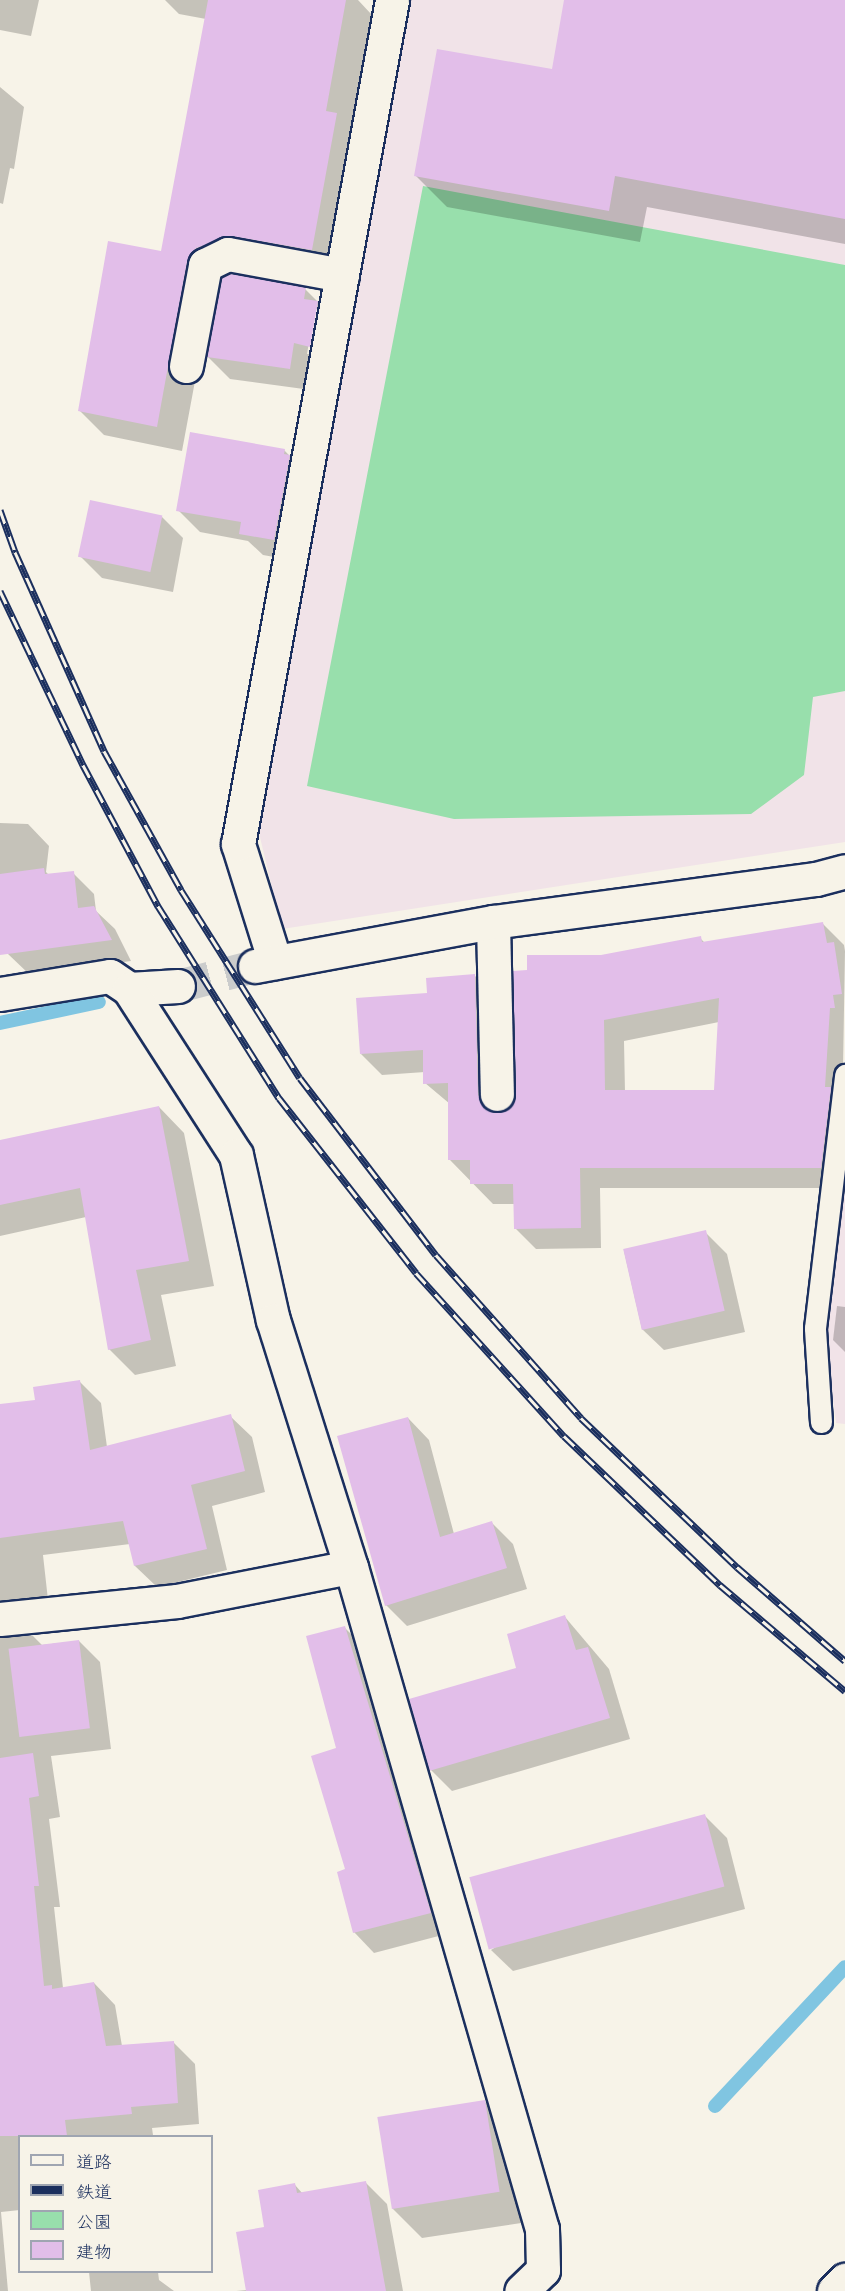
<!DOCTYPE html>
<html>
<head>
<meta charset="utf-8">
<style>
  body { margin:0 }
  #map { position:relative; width:845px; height:2291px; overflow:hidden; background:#f7f3e8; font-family:"Balsamiq Sans","Klee One",sans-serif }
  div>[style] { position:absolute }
  .built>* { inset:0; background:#f1e3e8 }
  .green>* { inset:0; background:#98dfac }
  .shadow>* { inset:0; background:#0003 }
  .stream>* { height:14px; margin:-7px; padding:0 7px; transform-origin:7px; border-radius:7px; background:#80c5e1 }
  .building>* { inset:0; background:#e2bee9; transform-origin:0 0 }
  .street-tunnel>* { height:33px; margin-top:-16.5px; transform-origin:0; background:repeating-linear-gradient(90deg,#cbcccc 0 33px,transparent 0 49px) }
  .roads { filter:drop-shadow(2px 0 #1b2f5e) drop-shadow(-2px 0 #1b2f5e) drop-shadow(0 2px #1b2f5e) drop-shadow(0 -2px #1b2f5e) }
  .lane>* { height:21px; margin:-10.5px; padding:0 10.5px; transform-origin:10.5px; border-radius:10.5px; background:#f7f3e8 }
  .street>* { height:33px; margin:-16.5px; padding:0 16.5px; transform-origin:16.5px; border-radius:16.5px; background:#f7f3e8 }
  .rail>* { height:7px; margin-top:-3.5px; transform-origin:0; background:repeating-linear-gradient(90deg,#f7f3e8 0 14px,#1b2f5e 0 28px); box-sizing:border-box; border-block:2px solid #1b2f5e }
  span { translate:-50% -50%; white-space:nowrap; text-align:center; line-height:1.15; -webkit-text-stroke:4.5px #f7f3e8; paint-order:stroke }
  .legend { position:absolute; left:18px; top:2135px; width:195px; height:138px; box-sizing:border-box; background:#f7f3e8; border:2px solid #9fa5b1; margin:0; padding:8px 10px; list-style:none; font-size:18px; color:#1b2f5e }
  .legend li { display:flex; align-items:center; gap:12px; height:30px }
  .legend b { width:30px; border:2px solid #9fa5b1 }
</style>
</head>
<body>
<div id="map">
  <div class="built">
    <i style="clip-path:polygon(408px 0,845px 0,845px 842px,282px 929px,259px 833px)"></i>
    <i style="clip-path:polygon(845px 1189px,845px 1424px,836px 1423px,825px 1334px)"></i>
  </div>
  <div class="green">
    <i style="clip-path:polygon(423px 186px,845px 265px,845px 691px,813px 697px,804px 775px,751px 814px,454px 819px,307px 786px)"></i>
  </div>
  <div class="shadow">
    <i style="clip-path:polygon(0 0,39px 0,31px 36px,0 30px)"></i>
    <i style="clip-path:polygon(165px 0,358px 0,372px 15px,352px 130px,336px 274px,256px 260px,214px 279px,182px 451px,104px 435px,79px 410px,162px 253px,206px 19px,179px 14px)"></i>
    <i style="clip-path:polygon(565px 0,845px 0,845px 244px,647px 207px,640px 242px,447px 207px,415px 175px,553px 71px)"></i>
    <i style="clip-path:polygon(0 87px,24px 107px,14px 169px,10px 168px,3px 204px,0 203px)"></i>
    <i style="clip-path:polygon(evenodd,305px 289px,327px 311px,311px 390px,230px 379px,208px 357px,305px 289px,315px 308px,318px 310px,310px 354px,307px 354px,315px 308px)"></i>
    <i style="clip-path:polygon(284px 450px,311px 478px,296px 561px,263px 555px,248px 541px,200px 532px,178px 510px)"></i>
    <i style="clip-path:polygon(162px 517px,183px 538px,173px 592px,102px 578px,80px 556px)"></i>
    <i style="clip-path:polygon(0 823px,28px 824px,49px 846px,46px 872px,49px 875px,73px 873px,94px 894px,96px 911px,115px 929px,131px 961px,30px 975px,8px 954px,7px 942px,0 942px)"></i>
    <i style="clip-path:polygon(evenodd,823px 924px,844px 945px,845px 951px,841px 1188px,600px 1188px,601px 1248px,536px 1249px,515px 1228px,515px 1204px,493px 1204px,450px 1160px,450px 1104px,425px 1083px,425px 1072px,382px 1075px,361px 1054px,429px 994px,475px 976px,496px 996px,499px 1114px,514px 1104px,601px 956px,700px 938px,705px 943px,823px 924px,719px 1022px,715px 1092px,625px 1092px,624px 1041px,719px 1022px)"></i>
    <i style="clip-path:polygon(159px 1107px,184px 1133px,214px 1286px,161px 1295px,176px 1366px,135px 1375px,109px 1349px,86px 1217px,0 1236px,0 1141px)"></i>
    <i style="clip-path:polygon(705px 1232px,727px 1254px,745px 1332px,664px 1350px,642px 1329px,624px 1251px)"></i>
    <i style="clip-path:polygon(837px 1306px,845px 1307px,845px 1352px,833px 1340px)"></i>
    <i style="clip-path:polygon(80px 1382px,101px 1403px,107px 1447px,230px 1416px,252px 1437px,265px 1492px,212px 1506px,227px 1570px,157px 1587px,135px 1566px,130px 1544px,43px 1555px,50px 1618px,0 1615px,0 1406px,37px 1402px)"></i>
    <i style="clip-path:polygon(408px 1418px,429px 1440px,454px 1534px,492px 1523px,513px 1544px,527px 1589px,407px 1626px,386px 1605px)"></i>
    <i style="clip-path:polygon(565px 1617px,609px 1669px,630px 1739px,452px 1791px,431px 1770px)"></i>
    <i style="clip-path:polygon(345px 1628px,365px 1648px,450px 1933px,374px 1953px,354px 1932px,347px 1870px,337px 1749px)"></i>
    <i style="clip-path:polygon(0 1636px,33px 1636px,42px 1645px,79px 1641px,100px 1662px,111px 1749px,51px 1756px,60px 1817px,49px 1819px,60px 1907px,54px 1907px,63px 1988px,94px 1983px,115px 2005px,122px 2046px,173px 2042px,195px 2064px,199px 2124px,152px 2128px,153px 2135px,145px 2136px,20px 2136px,20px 2210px,1px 2212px,8px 2291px,0 2291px)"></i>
    <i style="clip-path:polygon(705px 1816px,727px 1838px,745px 1909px,513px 1971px,491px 1950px)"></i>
    <i style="clip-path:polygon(485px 2102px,515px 2132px,528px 2222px,422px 2238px,392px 2208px)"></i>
    <i style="clip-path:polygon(366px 2183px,387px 2204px,403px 2291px,236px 2291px,247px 2290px,265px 2228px,295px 2185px,303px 2194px)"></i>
    <i style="clip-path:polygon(89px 2272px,158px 2272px,159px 2280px,174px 2291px,91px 2291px)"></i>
  </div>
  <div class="stream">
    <i style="left:0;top:1023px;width:101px;rotate:-12deg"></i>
    <i style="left:715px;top:2106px;width:190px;rotate:-46.9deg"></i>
  </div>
  <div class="building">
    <i style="clip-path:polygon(208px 0,346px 0,326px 111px,337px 113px,312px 250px,231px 236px,196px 248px,187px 262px,157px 427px,78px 411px,108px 241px,161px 251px)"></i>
    <i style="clip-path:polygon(564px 0,845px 0,845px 219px,615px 176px,609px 211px,414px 176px,437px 49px,552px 69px)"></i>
    <i style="clip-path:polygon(231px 274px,306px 287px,304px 299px,318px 301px,310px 347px,294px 343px,290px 369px,207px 357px,222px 278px)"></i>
    <i style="clip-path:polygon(190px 432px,285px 449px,284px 454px,290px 455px,274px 540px,239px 534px,241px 522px,176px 511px)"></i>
    <i style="left:90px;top:500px;width:74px;height:58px;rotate:12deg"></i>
    <i style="clip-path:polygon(44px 868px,45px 874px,74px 871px,78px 908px,94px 906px,112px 940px,0 955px,0 874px)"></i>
    <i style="clip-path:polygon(evenodd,823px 922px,827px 943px,834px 942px,842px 994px,833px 995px,835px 1008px,830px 1008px,825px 1087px,831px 1087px,821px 1168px,580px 1168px,581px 1228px,514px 1229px,513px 1184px,470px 1184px,470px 1160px,448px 1160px,448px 1083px,423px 1084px,423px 1050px,360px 1054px,356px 998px,427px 993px,426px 978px,475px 974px,478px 1095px,488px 1110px,498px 1113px,513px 1103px,516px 1094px,513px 971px,527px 970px,527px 955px,601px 955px,701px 936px,702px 942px,823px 922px,719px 998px,714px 1090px,605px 1090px,604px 1020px,719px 998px)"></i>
    <i style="clip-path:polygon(159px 1106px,189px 1261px,136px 1270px,151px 1340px,108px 1350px,80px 1188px,0 1205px,0 1140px)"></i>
    <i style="left:706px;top:1230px;width:83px;height:85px;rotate:77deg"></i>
    <i style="clip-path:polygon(80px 1380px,90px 1450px,231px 1414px,245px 1471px,191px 1485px,207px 1549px,134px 1566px,123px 1521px,0 1538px,0 1404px,35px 1400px,33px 1387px)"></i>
    <i style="clip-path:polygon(408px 1417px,440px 1537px,492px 1521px,507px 1568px,385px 1606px,337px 1436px)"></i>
    <i style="clip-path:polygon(565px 1615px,576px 1650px,588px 1647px,610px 1718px,429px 1771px,409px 1699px,516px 1668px,507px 1634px)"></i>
    <i style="clip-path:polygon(345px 1626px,431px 1913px,353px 1933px,337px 1872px,345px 1869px,311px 1756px,336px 1748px,306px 1636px)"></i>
    <i style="left:79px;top:1640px;width:89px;height:71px;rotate:83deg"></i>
    <i style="clip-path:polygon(33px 1753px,39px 1796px,29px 1798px,39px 1886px,34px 1886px,44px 1986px,52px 1985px,52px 1989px,94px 1982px,106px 2046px,174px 2041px,178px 2103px,131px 2107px,132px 2114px,65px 2120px,67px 2136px,0 2136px,0 1758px)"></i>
    <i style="left:705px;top:1814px;width:75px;height:244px;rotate:75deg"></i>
    <i style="left:485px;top:2100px;width:93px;height:109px;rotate:81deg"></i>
    <i style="clip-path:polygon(366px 2181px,386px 2291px,246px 2291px,236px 2232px,264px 2227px,258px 2190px,295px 2183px,297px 2193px)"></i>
  </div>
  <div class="street-tunnel">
    <i style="left:178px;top:986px;width:80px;rotate:-14.6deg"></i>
  </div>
  <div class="roads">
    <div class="lane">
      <i style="left:821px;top:1422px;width:94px;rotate:-93.7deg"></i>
      <i style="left:815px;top:1328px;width:255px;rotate:-83.2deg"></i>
    </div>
    <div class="street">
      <i style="left:186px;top:366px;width:103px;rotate:-79.3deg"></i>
      <i style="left:205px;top:265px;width:25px;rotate:-26deg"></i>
      <i style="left:228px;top:254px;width:116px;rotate:10.4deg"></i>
      <i style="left:493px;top:922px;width:172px;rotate:88.7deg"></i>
      <i style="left:275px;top:962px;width:124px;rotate:-107.4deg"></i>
      <i style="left:238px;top:844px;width:858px;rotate:-79.66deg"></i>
      <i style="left:255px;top:966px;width:242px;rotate:-10.5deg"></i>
      <i style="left:493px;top:922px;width:326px;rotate:-7.6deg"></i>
      <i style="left:816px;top:879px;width:30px;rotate:-15deg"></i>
      <i style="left:129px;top:989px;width:49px;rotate:-3.5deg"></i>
      <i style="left:0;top:994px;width:111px;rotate:-9.3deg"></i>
      <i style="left:110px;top:976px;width:23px;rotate:34deg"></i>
      <i style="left:129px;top:989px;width:197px;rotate:57.2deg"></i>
      <i style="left:236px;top:1155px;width:169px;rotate:77.4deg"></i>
      <i style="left:273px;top:1320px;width:259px;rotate:72.5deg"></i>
      <i style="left:351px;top:1567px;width:689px;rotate:73.91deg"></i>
      <i style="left:542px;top:2229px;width:41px;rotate:88.6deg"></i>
      <i style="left:543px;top:2270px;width:30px;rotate:136deg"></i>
      <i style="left:0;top:1619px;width:178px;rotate:-5.8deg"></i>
      <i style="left:177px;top:1601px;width:177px;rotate:-11.1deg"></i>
      <i style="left:834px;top:2291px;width:16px;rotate:-45deg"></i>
    </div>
  </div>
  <div class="rail">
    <i style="left:0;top:510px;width:45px;rotate:70.3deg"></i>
    <i style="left:15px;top:552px;width:218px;rotate:65.9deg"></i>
    <i style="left:104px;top:751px;width:159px;rotate:61deg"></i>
    <i style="left:181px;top:890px;width:222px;rotate:57.7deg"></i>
    <i style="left:300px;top:1078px;width:223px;rotate:52.5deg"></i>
    <i style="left:436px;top:1255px;width:218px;rotate:48.3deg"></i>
    <i style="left:581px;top:1418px;width:216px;rotate:43.7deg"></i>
    <i style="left:737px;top:1567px;width:143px;rotate:41deg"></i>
    <i style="left:0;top:591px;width:193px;rotate:64.5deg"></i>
    <i style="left:83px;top:765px;width:160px;rotate:62deg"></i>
    <i style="left:158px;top:906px;width:227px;rotate:57.8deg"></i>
    <i style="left:279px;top:1098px;width:222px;rotate:51.9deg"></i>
    <i style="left:416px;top:1273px;width:220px;rotate:47.8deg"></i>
    <i style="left:564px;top:1436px;width:216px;rotate:43.7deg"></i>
    <i style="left:720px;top:1585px;width:164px;rotate:40.3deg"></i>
  </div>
  <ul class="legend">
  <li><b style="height:8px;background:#f7f3e8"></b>道路</li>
  <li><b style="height:8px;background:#1b2f5e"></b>鉄道</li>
  <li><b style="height:16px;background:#98dfac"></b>公園</li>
  <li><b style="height:16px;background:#e2bee9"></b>建物</li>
  </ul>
</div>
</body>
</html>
